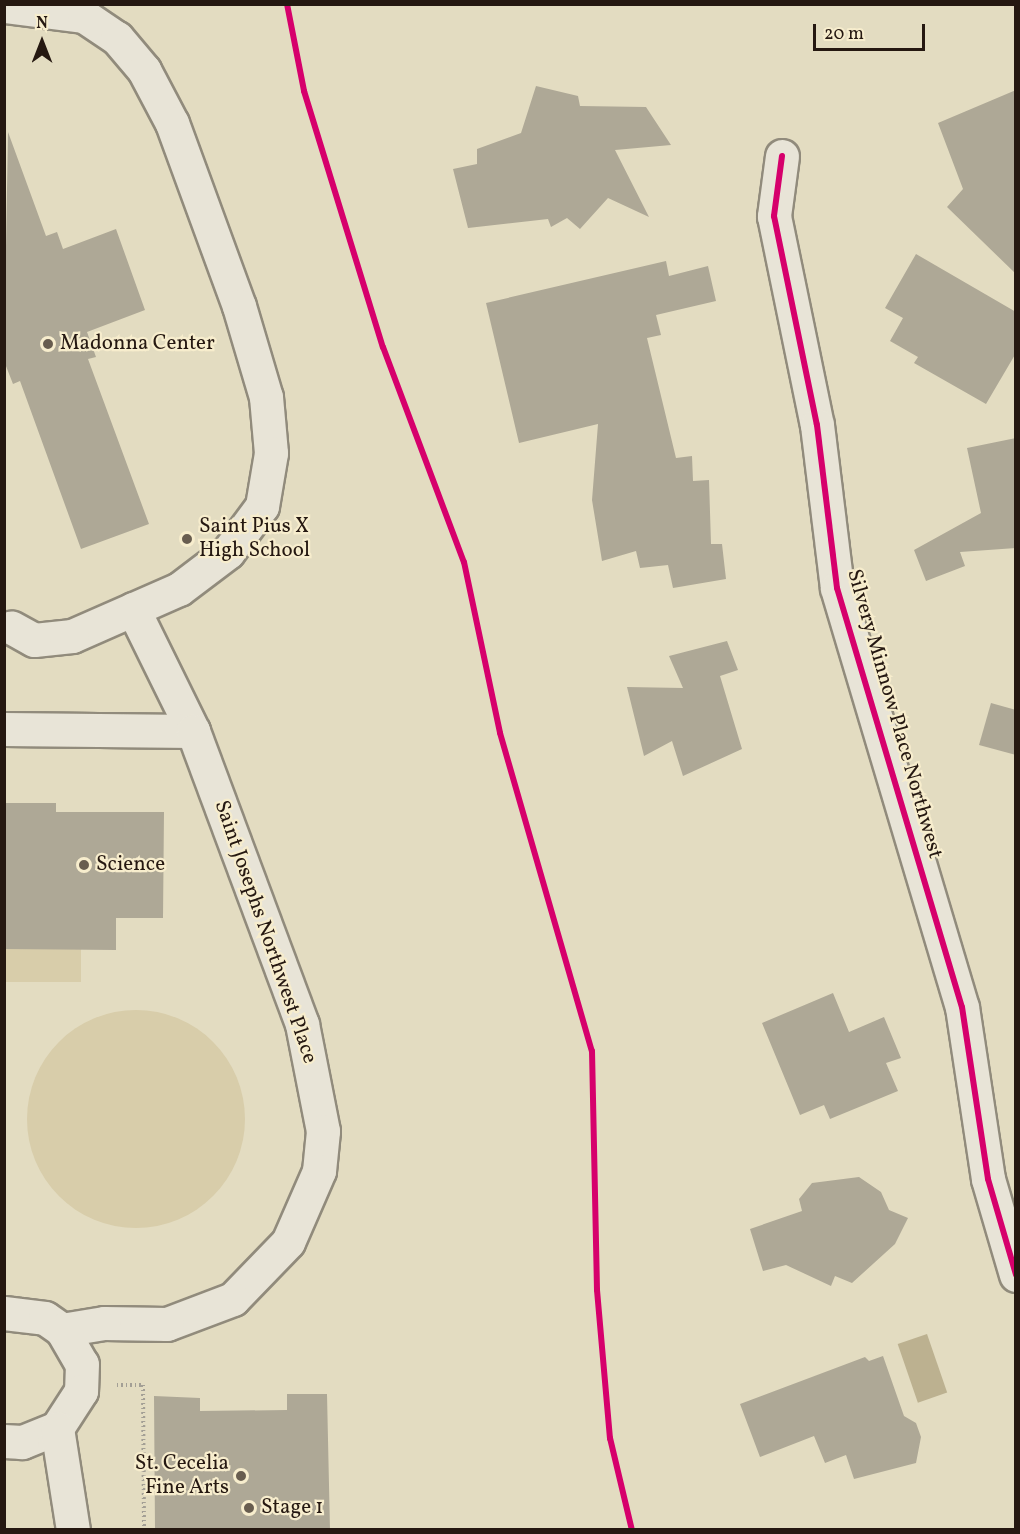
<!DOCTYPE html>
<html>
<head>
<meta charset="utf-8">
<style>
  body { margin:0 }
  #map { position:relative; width:1020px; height:1534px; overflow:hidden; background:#e3dcc1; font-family:Vollkorn,serif }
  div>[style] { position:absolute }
  .green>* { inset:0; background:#d8cdaa; transform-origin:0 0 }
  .round { border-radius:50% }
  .water>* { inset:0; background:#bcb190; transform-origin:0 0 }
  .building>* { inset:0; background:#aea896 }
  .path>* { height:4px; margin-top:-2px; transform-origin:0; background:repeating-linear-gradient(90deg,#a39f95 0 1.5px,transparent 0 4.5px) }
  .roads { filter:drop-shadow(2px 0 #918b7c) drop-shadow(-2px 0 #918b7c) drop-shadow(0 2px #918b7c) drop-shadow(0 -2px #918b7c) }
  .minor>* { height:33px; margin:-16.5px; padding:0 16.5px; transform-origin:16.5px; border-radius:16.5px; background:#e8e4d7 }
  .cycleway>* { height:6px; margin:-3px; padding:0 3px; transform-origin:3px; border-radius:3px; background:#d6006c }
  .dots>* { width:16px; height:16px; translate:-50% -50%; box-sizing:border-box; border:3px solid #f7edcd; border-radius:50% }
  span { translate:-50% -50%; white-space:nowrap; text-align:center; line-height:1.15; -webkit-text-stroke:4.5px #f7edcd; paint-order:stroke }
  .poi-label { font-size:21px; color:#251811 }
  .left { translate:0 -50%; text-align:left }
  .right { translate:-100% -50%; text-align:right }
  .street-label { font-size:21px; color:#251811 }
  .frame { position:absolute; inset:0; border:6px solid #251811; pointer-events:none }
  .north { position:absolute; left:12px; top:12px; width:60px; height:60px; -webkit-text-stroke:4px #f7edcd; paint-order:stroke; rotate:0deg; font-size:16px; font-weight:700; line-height:24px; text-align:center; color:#251811 }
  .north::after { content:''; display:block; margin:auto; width:21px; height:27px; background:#251811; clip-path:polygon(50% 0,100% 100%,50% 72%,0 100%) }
  .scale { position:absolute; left:813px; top:24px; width:112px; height:27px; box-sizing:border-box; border:3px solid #251811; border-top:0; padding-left:8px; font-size:18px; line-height:21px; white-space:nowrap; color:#251811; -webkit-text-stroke:4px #f7edcd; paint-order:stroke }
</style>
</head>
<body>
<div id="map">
  <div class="green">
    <i style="left:4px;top:949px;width:77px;height:33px"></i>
    <i class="round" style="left:27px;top:1010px;width:218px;height:218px"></i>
  </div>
  <div class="water">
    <i style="left:927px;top:1334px;width:62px;height:31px;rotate:71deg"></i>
  </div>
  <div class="building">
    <i style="clip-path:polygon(536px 86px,578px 96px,580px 106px,646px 107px,671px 145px,615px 150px,649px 217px,608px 198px,580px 229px,567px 218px,551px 227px,548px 219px,468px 228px,453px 169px,477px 164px,477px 149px,521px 133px)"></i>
    <i style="clip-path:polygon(1016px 90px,1016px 274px,947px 207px,963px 189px,938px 123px)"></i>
    <i style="clip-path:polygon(8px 132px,46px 236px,57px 232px,63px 249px,116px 229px,145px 310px,87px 332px,96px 357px,88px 359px,149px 524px,81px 549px,20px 381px,13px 384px,4px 361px)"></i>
    <i style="clip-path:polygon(916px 254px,1016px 312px,1016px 353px,986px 404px,914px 363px,918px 357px,890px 341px,903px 318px,885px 308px)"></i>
    <i style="clip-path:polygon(666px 261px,669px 276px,708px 266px,716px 301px,656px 315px,661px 335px,647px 338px,676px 458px,692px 456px,693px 481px,709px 480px,711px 544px,722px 544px,726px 579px,673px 588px,668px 565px,640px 568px,636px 551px,602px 561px,592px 500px,598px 424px,519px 443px,486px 303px)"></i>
    <i style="clip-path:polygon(1016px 438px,1016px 548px,960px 552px,965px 566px,926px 581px,914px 550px,981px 513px,967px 448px)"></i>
    <i style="clip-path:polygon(727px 641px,738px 670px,720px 676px,742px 749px,683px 776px,672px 741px,644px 756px,627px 687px,683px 688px,669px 656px)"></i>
    <i style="clip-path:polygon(991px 703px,1016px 710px,1016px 755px,979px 745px)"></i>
    <i style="clip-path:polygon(4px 803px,56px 803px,56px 812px,164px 812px,163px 918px,116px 918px,116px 950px,4px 949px)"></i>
    <i style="clip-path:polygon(833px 993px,849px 1032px,884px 1017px,901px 1058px,886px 1063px,898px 1091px,830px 1119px,824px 1105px,800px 1115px,762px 1023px)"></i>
    <i style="clip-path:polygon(859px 1177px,881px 1192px,889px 1210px,908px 1218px,895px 1244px,852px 1283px,835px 1276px,831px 1286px,786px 1265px,763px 1271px,750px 1229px,802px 1211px,799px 1199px,812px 1183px)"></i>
    <i style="clip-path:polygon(883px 1356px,904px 1416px,916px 1423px,921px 1437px,916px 1463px,854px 1479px,846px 1455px,825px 1463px,814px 1436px,760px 1457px,740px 1404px,865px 1357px,869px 1361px)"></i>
    <i style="clip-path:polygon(287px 1394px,327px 1394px,330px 1530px,155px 1530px,154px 1396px,200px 1398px,200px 1411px,287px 1410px)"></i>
  </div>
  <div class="path">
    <i style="left:117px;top:1385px;width:26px"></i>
    <i style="left:143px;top:1385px;width:145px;rotate:89.6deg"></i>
  </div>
  <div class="roads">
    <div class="minor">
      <i style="left:4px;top:6px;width:81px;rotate:7.1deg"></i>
      <i style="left:84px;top:16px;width:40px;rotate:34deg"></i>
      <i style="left:117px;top:38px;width:42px;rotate:49.8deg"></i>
      <i style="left:144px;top:70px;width:60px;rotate:62.2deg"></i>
      <i style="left:172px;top:123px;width:195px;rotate:69.9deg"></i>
      <i style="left:239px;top:306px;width:95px;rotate:73.5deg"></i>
      <i style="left:266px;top:397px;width:56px;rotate:84.9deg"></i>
      <i style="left:271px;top:453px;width:54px;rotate:99.6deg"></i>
      <i style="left:262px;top:506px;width:57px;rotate:126.5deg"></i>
      <i style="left:228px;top:552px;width:61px;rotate:142.9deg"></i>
      <i style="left:179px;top:589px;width:117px;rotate:156.3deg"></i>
      <i style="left:72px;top:636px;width:38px;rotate:174deg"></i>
      <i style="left:34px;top:640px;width:26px;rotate:-151deg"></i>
      <i style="left:782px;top:156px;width:61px;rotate:97.6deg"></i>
      <i style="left:774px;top:216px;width:213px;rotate:78.4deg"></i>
      <i style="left:817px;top:425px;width:164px;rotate:83deg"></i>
      <i style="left:837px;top:588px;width:437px;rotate:73.4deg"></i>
      <i style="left:962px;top:1007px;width:174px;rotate:81.4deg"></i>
      <i style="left:988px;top:1179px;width:100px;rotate:73.7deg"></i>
      <i style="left:133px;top:609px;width:136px;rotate:63.8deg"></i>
      <i style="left:4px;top:729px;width:189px;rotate:0.6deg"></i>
      <i style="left:193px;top:731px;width:313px;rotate:69.6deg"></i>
      <i style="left:302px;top:1024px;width:109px;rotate:78.9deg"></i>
      <i style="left:323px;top:1131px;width:40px;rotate:95.7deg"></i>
      <i style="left:319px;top:1171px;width:77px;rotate:113.6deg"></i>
      <i style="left:288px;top:1242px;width:79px;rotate:134deg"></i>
      <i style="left:233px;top:1299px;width:71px;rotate:159.3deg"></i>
      <i style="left:167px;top:1324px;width:63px;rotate:-179.1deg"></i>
      <i style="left:104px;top:1323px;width:43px;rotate:170.5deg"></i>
      <i style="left:4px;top:1313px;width:41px;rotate:7deg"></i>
      <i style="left:45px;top:1318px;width:21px;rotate:35deg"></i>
      <i style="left:62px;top:1330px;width:39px;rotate:60deg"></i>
      <i style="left:82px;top:1364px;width:27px;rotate:92deg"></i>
      <i style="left:81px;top:1391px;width:44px;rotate:123deg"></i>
      <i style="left:57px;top:1428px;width:38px;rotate:158deg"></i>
      <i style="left:22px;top:1442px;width:18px;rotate:-177deg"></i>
      <i style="left:57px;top:1428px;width:103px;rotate:81.1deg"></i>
    </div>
  </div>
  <div class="cycleway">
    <i style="left:287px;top:4px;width:89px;rotate:78.9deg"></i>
    <i style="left:304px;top:91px;width:268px;rotate:72.9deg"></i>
    <i style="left:383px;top:347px;width:230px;rotate:69.4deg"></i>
    <i style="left:464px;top:562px;width:175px;rotate:78.1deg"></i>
    <i style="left:500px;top:733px;width:331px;rotate:73.9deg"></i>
    <i style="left:592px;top:1051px;width:239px;rotate:88.8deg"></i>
    <i style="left:597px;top:1290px;width:149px;rotate:85deg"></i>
    <i style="left:610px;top:1438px;width:95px;rotate:76.6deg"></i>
    <i style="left:782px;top:156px;width:61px;rotate:97.6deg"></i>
    <i style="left:774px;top:216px;width:213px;rotate:78.4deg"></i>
    <i style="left:817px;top:425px;width:164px;rotate:83deg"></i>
    <i style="left:837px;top:588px;width:437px;rotate:73.4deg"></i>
    <i style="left:962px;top:1007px;width:174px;rotate:81.4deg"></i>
    <i style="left:988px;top:1179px;width:100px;rotate:73.7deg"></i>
  </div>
  <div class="dots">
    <i style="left:48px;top:344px;background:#685d4f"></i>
    <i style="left:187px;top:539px;background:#685d4f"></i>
    <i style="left:84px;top:865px;background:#685d4f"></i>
    <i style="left:241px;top:1476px;background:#685d4f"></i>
    <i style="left:249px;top:1508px;background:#685d4f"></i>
  </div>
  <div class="poi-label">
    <span class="left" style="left:60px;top:344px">Madonna Center</span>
    <span class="left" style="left:199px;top:539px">Saint Pius X<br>High School</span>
    <span class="left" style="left:96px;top:865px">Science</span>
    <span class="right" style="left:229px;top:1476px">St. Cecelia<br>Fine Arts</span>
    <span class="left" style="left:261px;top:1508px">Stage 1</span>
  </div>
  <div class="street-label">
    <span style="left:894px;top:714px;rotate:74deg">Silvery Minnow Place Northwest</span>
    <span style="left:265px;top:932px;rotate:71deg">Saint Josephs Northwest Place</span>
  </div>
  <div class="frame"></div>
  <div class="north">N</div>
  <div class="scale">20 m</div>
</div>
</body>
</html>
